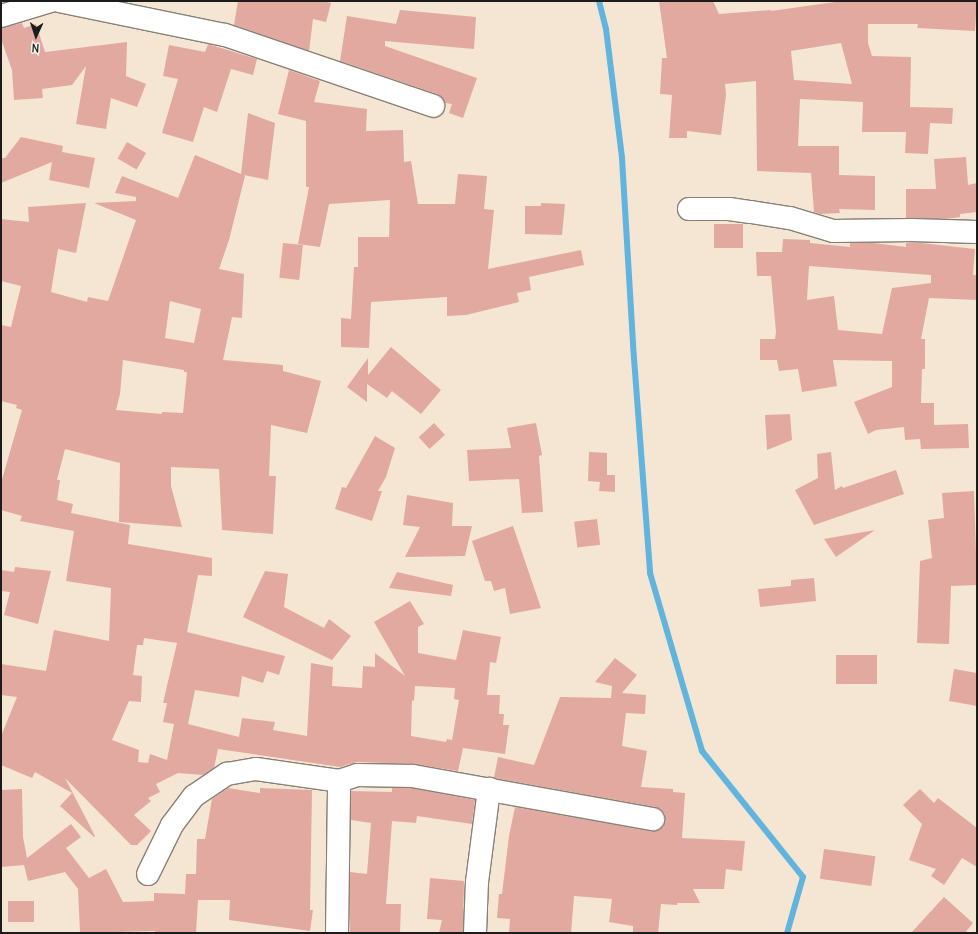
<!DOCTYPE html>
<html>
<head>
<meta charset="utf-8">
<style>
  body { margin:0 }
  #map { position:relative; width:978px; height:934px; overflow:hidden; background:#f4e6d2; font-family:Delius,sans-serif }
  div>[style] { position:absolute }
  .stream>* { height:6px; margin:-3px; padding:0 3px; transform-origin:3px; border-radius:3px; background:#61b4dd }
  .building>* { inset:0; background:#e2a9a1; transform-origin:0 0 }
  .roads { filter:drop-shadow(1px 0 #888177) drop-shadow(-1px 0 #888177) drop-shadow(0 1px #888177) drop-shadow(0 -1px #888177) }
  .minor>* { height:22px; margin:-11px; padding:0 11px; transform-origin:11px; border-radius:11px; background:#fff }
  span { translate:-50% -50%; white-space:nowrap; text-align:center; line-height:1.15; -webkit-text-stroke:3px #f6f6f2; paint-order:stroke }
  .frame { position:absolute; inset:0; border:2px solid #1c1c1c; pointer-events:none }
  .north { position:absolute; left:16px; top:16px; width:40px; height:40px; -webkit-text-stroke:3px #f6f6f2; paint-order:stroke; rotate:183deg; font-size:11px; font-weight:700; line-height:16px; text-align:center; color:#1c1c1c }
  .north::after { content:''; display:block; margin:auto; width:14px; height:18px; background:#1c1c1c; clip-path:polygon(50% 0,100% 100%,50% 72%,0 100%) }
</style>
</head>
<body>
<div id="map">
  <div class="stream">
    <i style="left:599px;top:1px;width:29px;rotate:76deg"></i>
    <i style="left:606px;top:29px;width:130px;rotate:82.9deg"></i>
    <i style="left:622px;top:158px;width:187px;rotate:86.6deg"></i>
    <i style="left:633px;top:345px;width:229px;rotate:85.7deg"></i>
    <i style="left:650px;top:573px;width:185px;rotate:73.7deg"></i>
    <i style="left:702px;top:751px;width:161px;rotate:51.3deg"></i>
    <i style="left:803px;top:877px;width:58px;rotate:105.9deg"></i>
  </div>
  <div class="building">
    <i style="clip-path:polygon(238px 1px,322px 1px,331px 3px,326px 22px,313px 19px,309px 51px,234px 25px)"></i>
    <i style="clip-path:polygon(evenodd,659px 1px,713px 1px,719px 14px,771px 10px,771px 11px,842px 1px,977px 1px,975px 31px,917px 28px,918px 24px,868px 24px,868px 43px,872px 56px,911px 57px,910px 107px,953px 108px,952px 124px,930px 123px,928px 154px,905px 153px,906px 132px,862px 132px,863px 102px,800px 99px,798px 146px,839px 146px,839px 175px,875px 176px,875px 210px,839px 209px,840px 213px,820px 214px,814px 212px,811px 173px,757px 171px,756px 81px,725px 84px,726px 95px,721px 135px,687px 131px,687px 138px,669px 138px,672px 95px,660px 94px,662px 58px,667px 58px,659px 1px,841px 43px,852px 84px,794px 80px,791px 51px,841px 43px)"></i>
    <i style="clip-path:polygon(400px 10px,476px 17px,474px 49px,385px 41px,385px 46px,477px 78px,463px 118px,449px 113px,452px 104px,445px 103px,442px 98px,437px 94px,340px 61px,347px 16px,396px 24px)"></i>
    <i style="clip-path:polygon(22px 23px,24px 28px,36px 24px,45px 52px,127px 42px,126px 76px,146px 84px,137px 107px,111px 98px,106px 129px,76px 124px,86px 66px,72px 85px,42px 89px,43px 98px,14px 100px,12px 70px,1px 39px,1px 28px)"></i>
    <i style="clip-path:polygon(208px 44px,257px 59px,253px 75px,231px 69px,217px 112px,204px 107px,193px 142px,162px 133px,178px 79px,163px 76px,169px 45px,205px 52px)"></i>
    <i style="clip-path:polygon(289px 70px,320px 81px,314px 102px,367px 109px,366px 131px,403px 130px,404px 162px,411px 161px,418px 204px,455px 204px,458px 174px,487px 176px,484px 209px,494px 210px,488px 269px,581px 250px,584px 265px,529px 277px,531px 290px,517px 293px,519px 302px,466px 315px,447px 316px,447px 297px,371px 302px,369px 348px,341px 347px,341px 318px,351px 319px,354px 267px,358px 267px,358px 237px,389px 237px,390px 200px,329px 204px,320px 247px,298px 244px,309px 187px,306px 187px,306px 121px,278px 114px)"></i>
    <i style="clip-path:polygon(evenodd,248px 113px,275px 123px,268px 180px,244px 175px,245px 176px,229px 240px,219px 269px,244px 274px,242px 318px,232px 317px,223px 360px,283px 365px,283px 371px,321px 381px,307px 433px,271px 425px,269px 476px,276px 476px,273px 534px,222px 530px,219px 469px,171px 467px,171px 486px,182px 527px,119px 522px,120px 463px,65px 449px,57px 480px,60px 480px,57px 500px,73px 504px,71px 513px,130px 525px,128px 544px,212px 558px,212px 576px,198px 575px,187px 632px,285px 656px,279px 675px,267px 671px,263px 683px,242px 676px,239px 697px,195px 690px,188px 724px,239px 737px,242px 718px,275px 722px,273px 730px,307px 736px,311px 663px,333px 667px,332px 686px,362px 688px,363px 666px,375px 667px,375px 653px,405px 676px,374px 622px,410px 601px,424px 624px,418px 627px,418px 653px,456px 660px,463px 630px,501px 637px,496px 663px,490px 662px,487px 695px,500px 695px,499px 714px,504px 714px,503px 725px,509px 725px,505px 754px,463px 748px,458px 771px,413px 764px,357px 762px,340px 767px,218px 749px,214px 768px,203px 775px,178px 773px,156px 784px,160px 792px,148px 798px,151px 801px,134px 815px,151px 831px,137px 845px,131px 845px,65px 778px,95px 836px,94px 837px,60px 806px,72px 793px,35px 772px,32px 778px,1px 765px,1px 736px,17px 697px,1px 695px,1px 664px,46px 671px,54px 630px,109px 641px,111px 588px,66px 581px,74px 531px,20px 521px,22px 516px,1px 510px,1px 483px,22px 410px,16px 408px,17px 405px,1px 401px,1px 325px,11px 327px,21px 286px,1px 281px,1px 219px,29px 222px,28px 207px,86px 203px,76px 253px,58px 249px,51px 292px,87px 302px,88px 297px,108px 301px,136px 220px,94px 203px,136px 201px,136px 197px,115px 193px,122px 176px,178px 198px,195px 155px,241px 174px,248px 113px,170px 301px,201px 309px,194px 343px,165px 338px,170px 301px,248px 113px,123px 360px,184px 370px,184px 372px,187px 372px,183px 413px,162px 412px,162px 414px,116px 410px,120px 394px,123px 360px,248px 113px,144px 638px,177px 643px,163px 703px,167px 703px,163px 722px,174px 724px,167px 760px,150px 754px,148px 763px,138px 762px,139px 750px,112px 740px,129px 701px,141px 702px,142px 676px,133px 675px,137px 645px,143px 645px,144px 638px,248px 113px,415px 686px,455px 688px,454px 699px,459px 700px,452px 740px,447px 739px,446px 742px,411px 736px,412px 700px,414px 701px,415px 686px)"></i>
    <i style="clip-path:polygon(21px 137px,63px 146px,62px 152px,95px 158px,89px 188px,49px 180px,52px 162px,1px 183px,1px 158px,5px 158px)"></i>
    <i style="left:127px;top:142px;width:22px;height:19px;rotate:30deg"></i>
    <i style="clip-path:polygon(966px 157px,968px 185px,977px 183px,977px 212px,960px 214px,960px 217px,946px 219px,906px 218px,906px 189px,936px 189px,934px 159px)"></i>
    <i style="clip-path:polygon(541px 203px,565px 204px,562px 235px,525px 234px,525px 206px,541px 206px)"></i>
    <i style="left:714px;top:224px;width:29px;height:24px"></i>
    <i style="clip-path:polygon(evenodd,783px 239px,810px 240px,810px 243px,850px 247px,850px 243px,873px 243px,906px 247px,906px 243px,912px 242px,975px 249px,973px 275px,977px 275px,977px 300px,929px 298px,921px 339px,925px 339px,925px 369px,922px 369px,921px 403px,934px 403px,934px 425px,968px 424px,969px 448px,921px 449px,920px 439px,905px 440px,904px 427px,876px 430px,868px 434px,854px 402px,892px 387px,892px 361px,833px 360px,837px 386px,802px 392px,798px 369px,779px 371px,777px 360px,760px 360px,760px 339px,775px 339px,776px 332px,771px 276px,757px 276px,756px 252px,782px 252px,783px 239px,809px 266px,931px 275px,931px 283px,892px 288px,882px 334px,838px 330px,834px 296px,807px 300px,809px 266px)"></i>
    <i style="left:283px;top:243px;width:20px;height:35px;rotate:6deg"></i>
    <i style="clip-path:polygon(391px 347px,441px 390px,421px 414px,392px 391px,387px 398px,367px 384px,367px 402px,347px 387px,368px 358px,368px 375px)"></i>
    <i style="clip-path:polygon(790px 414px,792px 440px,767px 450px,765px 415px)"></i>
    <i style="left:434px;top:423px;width:16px;height:21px;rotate:47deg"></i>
    <i style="clip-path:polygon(536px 423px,542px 455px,539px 456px,543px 512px,522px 513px,519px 479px,469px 481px,467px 450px,511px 448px,507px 428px)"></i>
    <i style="clip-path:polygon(375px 436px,395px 448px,386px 477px,378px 491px,382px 491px,372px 521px,335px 509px,342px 487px,346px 488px)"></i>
    <i style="clip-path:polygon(589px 452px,607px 453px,607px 475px,615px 475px,615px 492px,599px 491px,600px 482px,588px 481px)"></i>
    <i style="clip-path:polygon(831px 452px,835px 490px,842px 486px,843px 488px,896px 470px,904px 494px,814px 525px,795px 490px,818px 478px,817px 454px)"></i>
    <i style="clip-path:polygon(974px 491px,977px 585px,951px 586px,949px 644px,917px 643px,920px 561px,932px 558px,928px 520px,944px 518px,942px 493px)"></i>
    <i style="clip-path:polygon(407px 495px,453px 503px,452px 526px,472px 526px,465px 556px,405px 557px,420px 527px,403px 525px)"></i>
    <i style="left:597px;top:519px;width:26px;height:23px;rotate:83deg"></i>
    <i style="clip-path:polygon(513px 526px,541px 608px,510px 614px,505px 588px,494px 591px,491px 581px,485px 581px,472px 541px)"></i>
    <i style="clip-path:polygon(875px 530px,836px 557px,824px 539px)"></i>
    <i style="clip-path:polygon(15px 567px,51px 571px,38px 624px,4px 615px,10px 592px,1px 591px,1px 570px,14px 572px)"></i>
    <i style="clip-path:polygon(265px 571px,288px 574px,284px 607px,324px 628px,329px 619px,351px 636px,332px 660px,243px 617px)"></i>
    <i style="clip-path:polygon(397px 572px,453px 585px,451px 596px,389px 588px)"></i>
    <i style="clip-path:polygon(814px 578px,816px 601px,760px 607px,758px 589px,791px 586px,791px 580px)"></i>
    <i style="left:877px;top:655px;width:29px;height:41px;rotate:90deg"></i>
    <i style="clip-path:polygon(615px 658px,637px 675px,622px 693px,646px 695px,645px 714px,626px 713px,622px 746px,647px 751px,641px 787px,673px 789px,673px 792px,685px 793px,682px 838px,745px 841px,742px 871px,726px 869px,724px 889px,693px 889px,700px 903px,677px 903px,677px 905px,661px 904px,658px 933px,633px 933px,633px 926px,609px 922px,612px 899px,574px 896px,571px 933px,509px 933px,510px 919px,497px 918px,499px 894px,502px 894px,509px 836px,515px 807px,651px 831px,658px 831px,663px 827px,665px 822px,665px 814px,661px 809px,655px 807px,494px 778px,498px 757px,534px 765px,560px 697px,611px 698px,612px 686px,595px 682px)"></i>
    <i style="clip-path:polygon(954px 669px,977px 673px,977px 706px,949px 701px)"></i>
    <i style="clip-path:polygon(228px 788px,260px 793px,260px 788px,312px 790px,310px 910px,313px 910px,310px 931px,229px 920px,230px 900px,198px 900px,196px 933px,155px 933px,155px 931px,80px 933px,78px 889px,65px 872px,28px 881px,24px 865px,1px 867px,1px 790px,22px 789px,23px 837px,27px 858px,71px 824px,81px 837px,66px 848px,89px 878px,106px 869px,123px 902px,154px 901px,154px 893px,185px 894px,186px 874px,196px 874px,197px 839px,205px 839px,212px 799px)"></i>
    <i style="clip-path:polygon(392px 788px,412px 788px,475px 800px,472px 824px,417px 816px,416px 823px,392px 821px,386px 904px,401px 904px,400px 933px,350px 933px,350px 872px,367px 874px,371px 823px,351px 820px,351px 791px,392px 792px)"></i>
    <i style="clip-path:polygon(920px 789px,934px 803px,938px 798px,977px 828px,977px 867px,962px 858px,944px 885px,931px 876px,936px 869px,909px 860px,922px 824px,903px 805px)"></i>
    <i style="left:824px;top:849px;width:52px;height:30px;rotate:8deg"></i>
    <i style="clip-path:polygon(430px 878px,464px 881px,463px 933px,439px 933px,442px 920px,427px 919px)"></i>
    <i style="clip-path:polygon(944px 897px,973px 923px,965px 933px,911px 933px)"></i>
    <i style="left:34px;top:901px;width:21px;height:26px;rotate:90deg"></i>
  </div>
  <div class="roads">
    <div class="minor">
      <i style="left:59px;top:1px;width:169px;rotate:11.6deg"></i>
      <i style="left:225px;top:35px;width:220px;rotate:18.8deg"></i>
      <i style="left:1px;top:16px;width:52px;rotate:-16.7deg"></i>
      <i style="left:689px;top:209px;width:40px"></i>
      <i style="left:729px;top:209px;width:22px;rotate:8deg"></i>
      <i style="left:751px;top:212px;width:39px;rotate:9deg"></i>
      <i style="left:790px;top:218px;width:45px;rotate:16.8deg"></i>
      <i style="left:833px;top:231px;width:79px;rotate:-0.7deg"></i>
      <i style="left:912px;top:230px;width:65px;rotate:1.8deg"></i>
      <i style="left:148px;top:874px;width:55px;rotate:-63.9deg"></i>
      <i style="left:172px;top:825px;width:36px;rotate:-53deg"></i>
      <i style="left:194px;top:796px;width:40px;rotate:-34deg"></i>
      <i style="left:227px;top:774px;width:29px;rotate:-10deg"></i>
      <i style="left:256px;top:769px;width:84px;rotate:8.2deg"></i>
      <i style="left:337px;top:933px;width:152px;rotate:-89.2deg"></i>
      <i style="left:339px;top:781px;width:19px;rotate:-18deg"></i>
      <i style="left:357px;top:775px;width:56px;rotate:1deg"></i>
      <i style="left:413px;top:776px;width:244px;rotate:10.2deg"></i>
      <i style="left:475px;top:933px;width:51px;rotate:-87.8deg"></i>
      <i style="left:477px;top:882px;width:94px;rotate:-82.6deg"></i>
    </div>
  </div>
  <div class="frame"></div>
  <div class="north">N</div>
</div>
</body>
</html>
